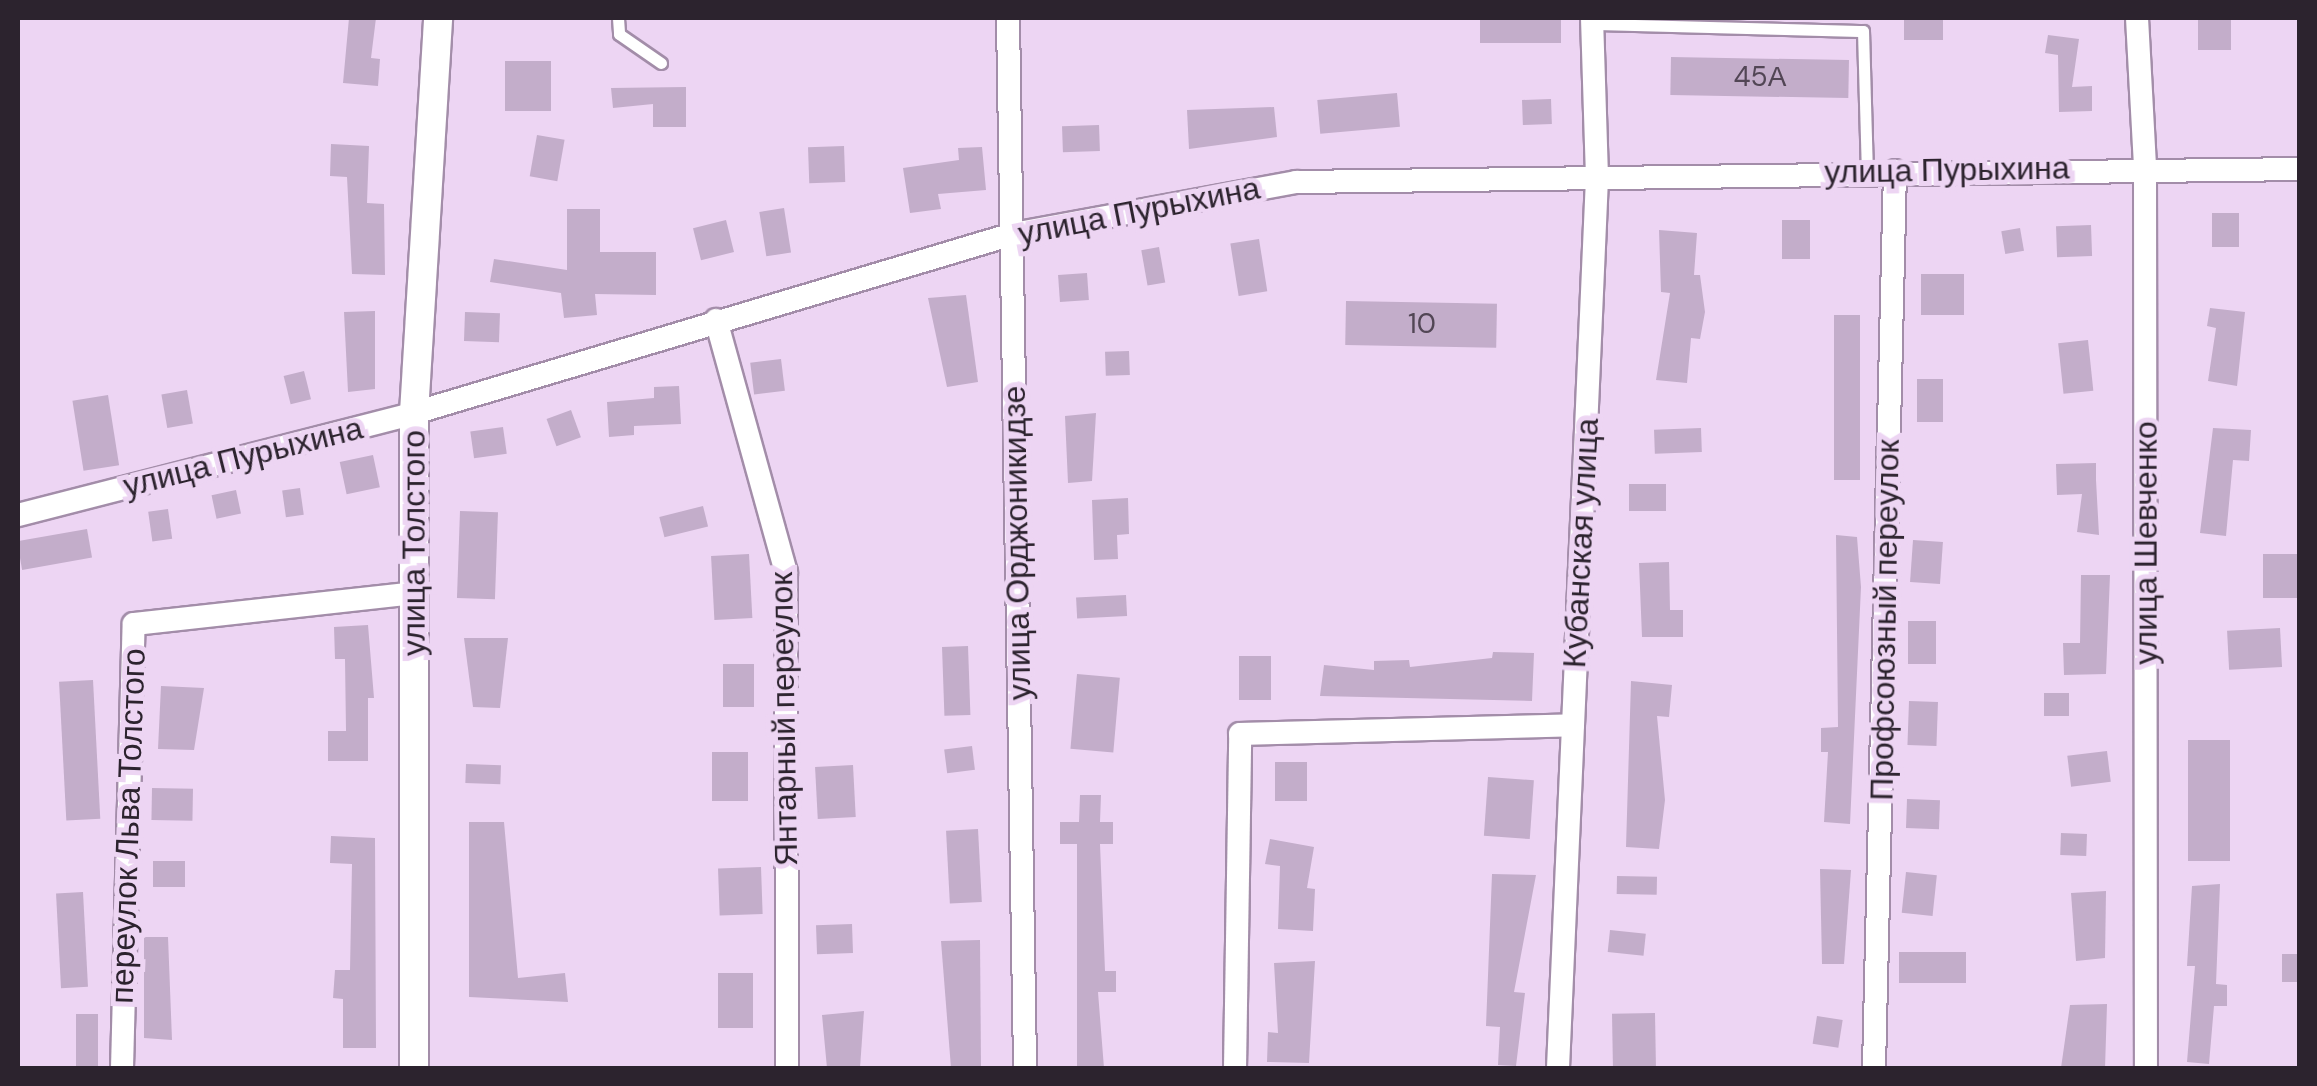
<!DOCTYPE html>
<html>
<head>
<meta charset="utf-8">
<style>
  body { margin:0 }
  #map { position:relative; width:2317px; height:1086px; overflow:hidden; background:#edd5f3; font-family:"DM Sans",sans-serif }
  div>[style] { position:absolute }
  .building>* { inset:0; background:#c3adca; transform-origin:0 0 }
  .roads { filter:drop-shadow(2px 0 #a38da9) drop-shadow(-2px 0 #a38da9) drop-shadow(0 2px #a38da9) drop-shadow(0 -2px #a38da9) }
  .service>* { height:11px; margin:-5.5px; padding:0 5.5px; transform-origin:5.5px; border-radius:5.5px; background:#fff }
  .minor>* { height:22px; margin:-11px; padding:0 11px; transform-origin:11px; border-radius:11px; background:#fff }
  .tertiary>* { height:28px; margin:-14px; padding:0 14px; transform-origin:14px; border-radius:14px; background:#fff }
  span { translate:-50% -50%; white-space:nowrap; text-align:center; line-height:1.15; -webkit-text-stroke:10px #edd5f3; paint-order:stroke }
  .number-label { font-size:28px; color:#524655 }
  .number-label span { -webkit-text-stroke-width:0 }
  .street-label { font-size:32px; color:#2c232e }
  .frame { position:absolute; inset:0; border:20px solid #2c232e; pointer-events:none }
</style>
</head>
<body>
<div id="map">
  <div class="building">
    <i style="clip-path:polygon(349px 18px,376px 18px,371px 58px,380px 59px,378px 86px,343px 83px)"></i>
    <i style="left:1480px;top:18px;width:81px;height:25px"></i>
    <i style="left:1904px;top:18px;width:39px;height:22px"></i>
    <i style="left:2198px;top:18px;width:33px;height:32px"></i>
    <i style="clip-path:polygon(2048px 35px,2079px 39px,2072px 87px,2092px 86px,2092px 111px,2059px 112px,2058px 55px,2045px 53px)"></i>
    <i style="left:1671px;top:57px;width:178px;height:38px;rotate:1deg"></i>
    <i style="left:505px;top:61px;width:46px;height:50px"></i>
    <i style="clip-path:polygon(686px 87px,686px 127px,653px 127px,653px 104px,613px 108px,611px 88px)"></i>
    <i style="left:1397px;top:93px;width:34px;height:80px;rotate:85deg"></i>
    <i style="left:1551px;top:99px;width:25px;height:29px;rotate:88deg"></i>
    <i style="clip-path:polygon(1274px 107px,1277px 137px,1189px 149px,1187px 110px)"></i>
    <i style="left:1099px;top:125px;width:26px;height:37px;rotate:88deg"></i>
    <i style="left:537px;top:135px;width:28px;height:42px;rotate:10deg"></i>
    <i style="clip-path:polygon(331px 144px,369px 146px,367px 203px,384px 204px,385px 275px,352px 274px,347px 177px,330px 176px)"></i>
    <i style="left:844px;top:146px;width:36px;height:36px;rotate:88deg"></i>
    <i style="clip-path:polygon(982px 147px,986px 190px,938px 194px,941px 209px,910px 213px,903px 168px,959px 160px,958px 148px)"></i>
    <i style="left:784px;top:208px;width:45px;height:25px;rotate:81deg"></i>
    <i style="clip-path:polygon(567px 209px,600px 209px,600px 252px,656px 252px,656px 295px,595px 294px,597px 315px,564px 318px,561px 293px,490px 282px,494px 259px,567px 270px)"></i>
    <i style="left:2212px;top:213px;width:27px;height:34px"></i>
    <i style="left:726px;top:220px;width:33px;height:34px;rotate:76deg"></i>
    <i style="left:1782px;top:220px;width:28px;height:39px"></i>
    <i style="left:2091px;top:225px;width:31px;height:35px;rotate:88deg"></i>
    <i style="left:2020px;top:228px;width:23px;height:19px;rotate:80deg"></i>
    <i style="clip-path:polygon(1659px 230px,1697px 233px,1694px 275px,1700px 275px,1705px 312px,1700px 339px,1691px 338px,1687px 383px,1656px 380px,1670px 293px,1661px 292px)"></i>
    <i style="left:1259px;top:239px;width:53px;height:29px;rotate:81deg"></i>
    <i style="left:1159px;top:247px;width:36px;height:18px;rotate:80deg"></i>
    <i style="left:1087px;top:273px;width:27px;height:29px;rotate:86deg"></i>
    <i style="left:1921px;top:274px;width:43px;height:41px"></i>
    <i style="clip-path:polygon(966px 295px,978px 382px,947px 387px,928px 298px)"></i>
    <i style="left:1346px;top:301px;width:151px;height:44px;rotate:1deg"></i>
    <i style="clip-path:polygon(2210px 308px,2245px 312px,2237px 386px,2208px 381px,2216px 328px,2207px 326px)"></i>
    <i style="clip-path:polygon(375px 311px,375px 389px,348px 392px,344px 312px)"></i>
    <i style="left:465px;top:312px;width:35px;height:29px;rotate:2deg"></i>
    <i style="left:1834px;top:315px;width:26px;height:165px"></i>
    <i style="left:2088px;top:340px;width:51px;height:30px;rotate:84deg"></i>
    <i style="left:1129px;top:351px;width:24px;height:24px;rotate:88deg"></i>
    <i style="left:781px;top:359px;width:32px;height:31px;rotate:83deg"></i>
    <i style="left:304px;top:371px;width:29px;height:21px;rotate:76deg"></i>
    <i style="left:1943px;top:379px;width:43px;height:26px;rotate:90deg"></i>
    <i style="clip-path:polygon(679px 386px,681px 424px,634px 426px,634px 435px,609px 437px,607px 402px,654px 398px,654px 387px)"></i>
    <i style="left:187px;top:390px;width:34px;height:26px;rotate:80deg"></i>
    <i style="left:108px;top:395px;width:71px;height:36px;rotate:81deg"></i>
    <i style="left:571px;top:410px;width:29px;height:26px;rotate:70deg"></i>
    <i style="clip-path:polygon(1096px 413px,1092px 481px,1068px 483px,1065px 416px)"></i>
    <i style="left:503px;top:427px;width:27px;height:33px;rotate:82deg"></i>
    <i style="left:1701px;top:428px;width:24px;height:47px;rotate:88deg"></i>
    <i style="clip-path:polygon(2213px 428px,2251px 430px,2249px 461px,2233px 460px,2226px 536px,2200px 533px)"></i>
    <i style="left:373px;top:455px;width:33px;height:34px;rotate:78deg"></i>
    <i style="clip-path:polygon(2096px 463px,2096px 480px,2099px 535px,2077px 532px,2082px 494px,2057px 495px,2056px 464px)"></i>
    <i style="left:1629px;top:484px;width:37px;height:27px"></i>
    <i style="left:300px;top:488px;width:27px;height:18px;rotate:82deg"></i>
    <i style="left:236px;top:490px;width:24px;height:25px;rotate:78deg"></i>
    <i style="clip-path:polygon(1128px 498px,1129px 534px,1117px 535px,1118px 559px,1094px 560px,1092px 500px)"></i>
    <i style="left:703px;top:506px;width:21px;height:45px;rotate:76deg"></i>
    <i style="left:168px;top:509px;width:30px;height:20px;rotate:82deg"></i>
    <i style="left:460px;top:511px;width:38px;height:87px;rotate:2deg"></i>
    <i style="left:87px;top:529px;width:29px;height:71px;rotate:80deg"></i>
    <i style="clip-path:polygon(1836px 535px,1857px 537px,1861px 587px,1850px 824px,1824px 822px,1828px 752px,1821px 752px,1821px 728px,1838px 727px)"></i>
    <i style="left:1913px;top:540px;width:30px;height:42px;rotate:4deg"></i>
    <i style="left:749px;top:554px;width:64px;height:38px;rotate:87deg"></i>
    <i style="left:2300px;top:554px;width:44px;height:37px;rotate:90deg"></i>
    <i style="clip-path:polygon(1669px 562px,1670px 610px,1683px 610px,1683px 637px,1642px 637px,1639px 563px)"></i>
    <i style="clip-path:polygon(2081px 575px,2110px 575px,2106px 674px,2064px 675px,2063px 643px,2080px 643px)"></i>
    <i style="left:1126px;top:595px;width:21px;height:50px;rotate:87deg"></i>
    <i style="left:1908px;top:621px;width:28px;height:43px"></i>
    <i style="clip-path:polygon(368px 625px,374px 698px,368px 698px,368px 761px,328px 761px,328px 731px,346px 731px,345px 659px,335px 659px,334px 627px)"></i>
    <i style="left:2280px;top:628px;width:39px;height:53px;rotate:87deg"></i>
    <i style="clip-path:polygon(464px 638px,508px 638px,500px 708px,473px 707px)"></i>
    <i style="left:968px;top:646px;width:69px;height:26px;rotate:88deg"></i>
    <i style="clip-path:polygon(1493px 652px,1534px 653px,1532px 701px,1320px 696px,1324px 665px,1374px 670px,1374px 661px,1409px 660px,1410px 667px,1492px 658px)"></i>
    <i style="left:1239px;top:656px;width:32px;height:44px"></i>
    <i style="left:723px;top:664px;width:31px;height:43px"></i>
    <i style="left:1077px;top:674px;width:43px;height:75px;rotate:5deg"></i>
    <i style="left:93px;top:680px;width:139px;height:34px;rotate:87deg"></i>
    <i style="clip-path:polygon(1631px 681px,1672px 685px,1669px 717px,1657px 716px,1665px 800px,1659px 849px,1626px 847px)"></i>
    <i style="clip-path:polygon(161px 686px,204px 688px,194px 750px,158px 749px)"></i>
    <i style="left:2044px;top:693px;width:25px;height:23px"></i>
    <i style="left:1909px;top:701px;width:29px;height:44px;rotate:2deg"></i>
    <i style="left:2188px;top:740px;width:42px;height:121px"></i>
    <i style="left:972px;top:746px;width:24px;height:28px;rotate:83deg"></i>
    <i style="left:2107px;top:751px;width:31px;height:40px;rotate:83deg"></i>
    <i style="left:712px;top:752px;width:36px;height:49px"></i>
    <i style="left:1275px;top:762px;width:32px;height:39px"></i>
    <i style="left:466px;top:764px;width:35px;height:19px;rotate:2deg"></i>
    <i style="left:853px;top:765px;width:52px;height:38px;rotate:87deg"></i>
    <i style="left:1488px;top:777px;width:46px;height:59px;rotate:4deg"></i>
    <i style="left:152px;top:788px;width:41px;height:32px;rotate:1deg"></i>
    <i style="clip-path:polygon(1080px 795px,1101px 795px,1100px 822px,1113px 822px,1113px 844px,1100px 844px,1105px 971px,1116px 971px,1116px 992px,1098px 992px,1104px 1068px,1077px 1068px,1077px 844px,1060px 844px,1060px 822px,1079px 822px)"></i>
    <i style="left:1907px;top:799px;width:33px;height:29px;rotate:2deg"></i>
    <i style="clip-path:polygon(469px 822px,504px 822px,518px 978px,565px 973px,568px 1002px,469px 997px)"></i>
    <i style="left:978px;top:829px;width:73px;height:32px;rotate:87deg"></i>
    <i style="left:2061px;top:833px;width:26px;height:22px;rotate:2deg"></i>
    <i style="clip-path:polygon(331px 836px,375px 838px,376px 1048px,343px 1048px,343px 999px,333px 998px,335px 970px,350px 970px,352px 864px,330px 863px)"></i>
    <i style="clip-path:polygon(1270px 839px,1314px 847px,1307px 888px,1315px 889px,1313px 931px,1278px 929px,1280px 866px,1265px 864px)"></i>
    <i style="left:153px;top:861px;width:32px;height:26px"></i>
    <i style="left:761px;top:867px;width:47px;height:43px;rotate:88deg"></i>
    <i style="clip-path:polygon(1820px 869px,1851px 870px,1844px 964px,1822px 964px)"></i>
    <i style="left:1906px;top:872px;width:31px;height:41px;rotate:6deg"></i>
    <i style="clip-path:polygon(1492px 874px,1536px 875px,1514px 992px,1525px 993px,1516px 1066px,1498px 1065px,1500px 1027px,1486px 1026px)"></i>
    <i style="left:1617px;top:876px;width:40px;height:18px;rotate:1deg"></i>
    <i style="clip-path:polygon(2220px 884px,2216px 984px,2227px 985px,2227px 1006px,2214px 1006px,2209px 1064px,2187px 1062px,2195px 966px,2187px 966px,2192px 886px)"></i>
    <i style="clip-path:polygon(2106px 891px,2105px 958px,2076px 961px,2071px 893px)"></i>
    <i style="left:83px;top:892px;width:95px;height:27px;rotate:87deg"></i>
    <i style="left:852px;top:924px;width:29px;height:36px;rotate:88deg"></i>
    <i style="left:1610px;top:930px;width:36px;height:22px;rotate:6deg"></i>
    <i style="clip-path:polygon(144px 937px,168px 937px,172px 1040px,144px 1038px)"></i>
    <i style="clip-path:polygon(980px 940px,981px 1068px,951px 1068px,941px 941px)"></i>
    <i style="left:1899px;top:952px;width:67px;height:31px"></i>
    <i style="left:2282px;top:954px;width:18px;height:28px"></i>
    <i style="clip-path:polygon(1315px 961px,1309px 1063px,1267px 1062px,1268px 1032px,1278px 1033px,1274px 963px)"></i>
    <i style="left:718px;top:973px;width:35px;height:55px"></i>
    <i style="clip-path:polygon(2107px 1004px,2105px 1068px,2061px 1068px,2070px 1005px)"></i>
    <i style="clip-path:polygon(864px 1011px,860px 1068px,827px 1068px,822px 1015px)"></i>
    <i style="left:1655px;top:1013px;width:55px;height:43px;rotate:89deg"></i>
    <i style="left:76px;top:1014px;width:22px;height:54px"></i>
    <i style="left:1817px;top:1016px;width:26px;height:28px;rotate:9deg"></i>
  </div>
  <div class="roads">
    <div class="service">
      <i style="left:618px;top:18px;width:16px;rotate:86deg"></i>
      <i style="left:619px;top:34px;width:51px;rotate:34.6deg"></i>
      <i style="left:1593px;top:24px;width:270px;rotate:1.5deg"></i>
      <i style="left:1863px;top:31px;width:141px;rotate:88.4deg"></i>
    </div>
    <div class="minor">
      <i style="left:1008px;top:18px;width:1050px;rotate:89.07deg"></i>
      <i style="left:2137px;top:18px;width:147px;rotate:86.9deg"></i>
      <i style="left:2145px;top:165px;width:903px;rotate:89.94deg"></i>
      <i style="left:716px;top:320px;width:262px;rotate:74.5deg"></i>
      <i style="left:786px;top:572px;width:496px;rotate:89.9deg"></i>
      <i style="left:18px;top:515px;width:409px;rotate:-14.4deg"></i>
      <i style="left:414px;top:413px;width:625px;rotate:-16.64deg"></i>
      <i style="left:1013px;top:234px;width:288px;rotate:-10.4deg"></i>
      <i style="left:1296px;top:182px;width:1004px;rotate:-0.74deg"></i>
      <i style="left:122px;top:1068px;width:444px;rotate:-88.5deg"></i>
      <i style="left:134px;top:624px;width:282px;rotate:-6.3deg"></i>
      <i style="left:1235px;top:1068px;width:334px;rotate:-89.1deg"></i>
      <i style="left:1240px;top:734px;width:333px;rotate:-1.5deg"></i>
      <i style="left:1558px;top:1068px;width:892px;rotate:-87.49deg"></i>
      <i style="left:1597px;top:177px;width:159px;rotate:-91.8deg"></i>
      <i style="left:1874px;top:1068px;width:897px;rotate:-88.66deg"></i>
    </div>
    <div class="tertiary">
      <i style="left:414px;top:1068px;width:655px;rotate:-90deg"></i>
      <i style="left:414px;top:413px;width:396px;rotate:-86.5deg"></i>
    </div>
  </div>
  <div class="number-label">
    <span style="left:1760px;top:77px">45А</span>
    <span style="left:1422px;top:324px">10</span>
  </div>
  <div class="street-label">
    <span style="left:1947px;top:170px;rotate:-1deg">улица Пурыхина</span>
    <span style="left:1139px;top:211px;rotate:-11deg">улица Пурыхина</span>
    <span style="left:243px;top:457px;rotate:-14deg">улица Пурыхина</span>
    <span style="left:414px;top:543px;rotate:-90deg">улица Толстого</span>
    <span style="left:1017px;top:543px;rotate:-91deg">улица Орджоникидзе</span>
    <span style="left:1581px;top:543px;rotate:-87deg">Кубанская улица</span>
    <span style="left:2146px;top:543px;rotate:-90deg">улица Шевченко</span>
    <span style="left:1885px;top:620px;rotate:-89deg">Профсоюзный переулок</span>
    <span style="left:784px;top:719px;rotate:-91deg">Янтарный переулок</span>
    <span style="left:128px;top:826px;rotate:-88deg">переулок Льва Толстого</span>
  </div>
  <div class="frame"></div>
</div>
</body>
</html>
